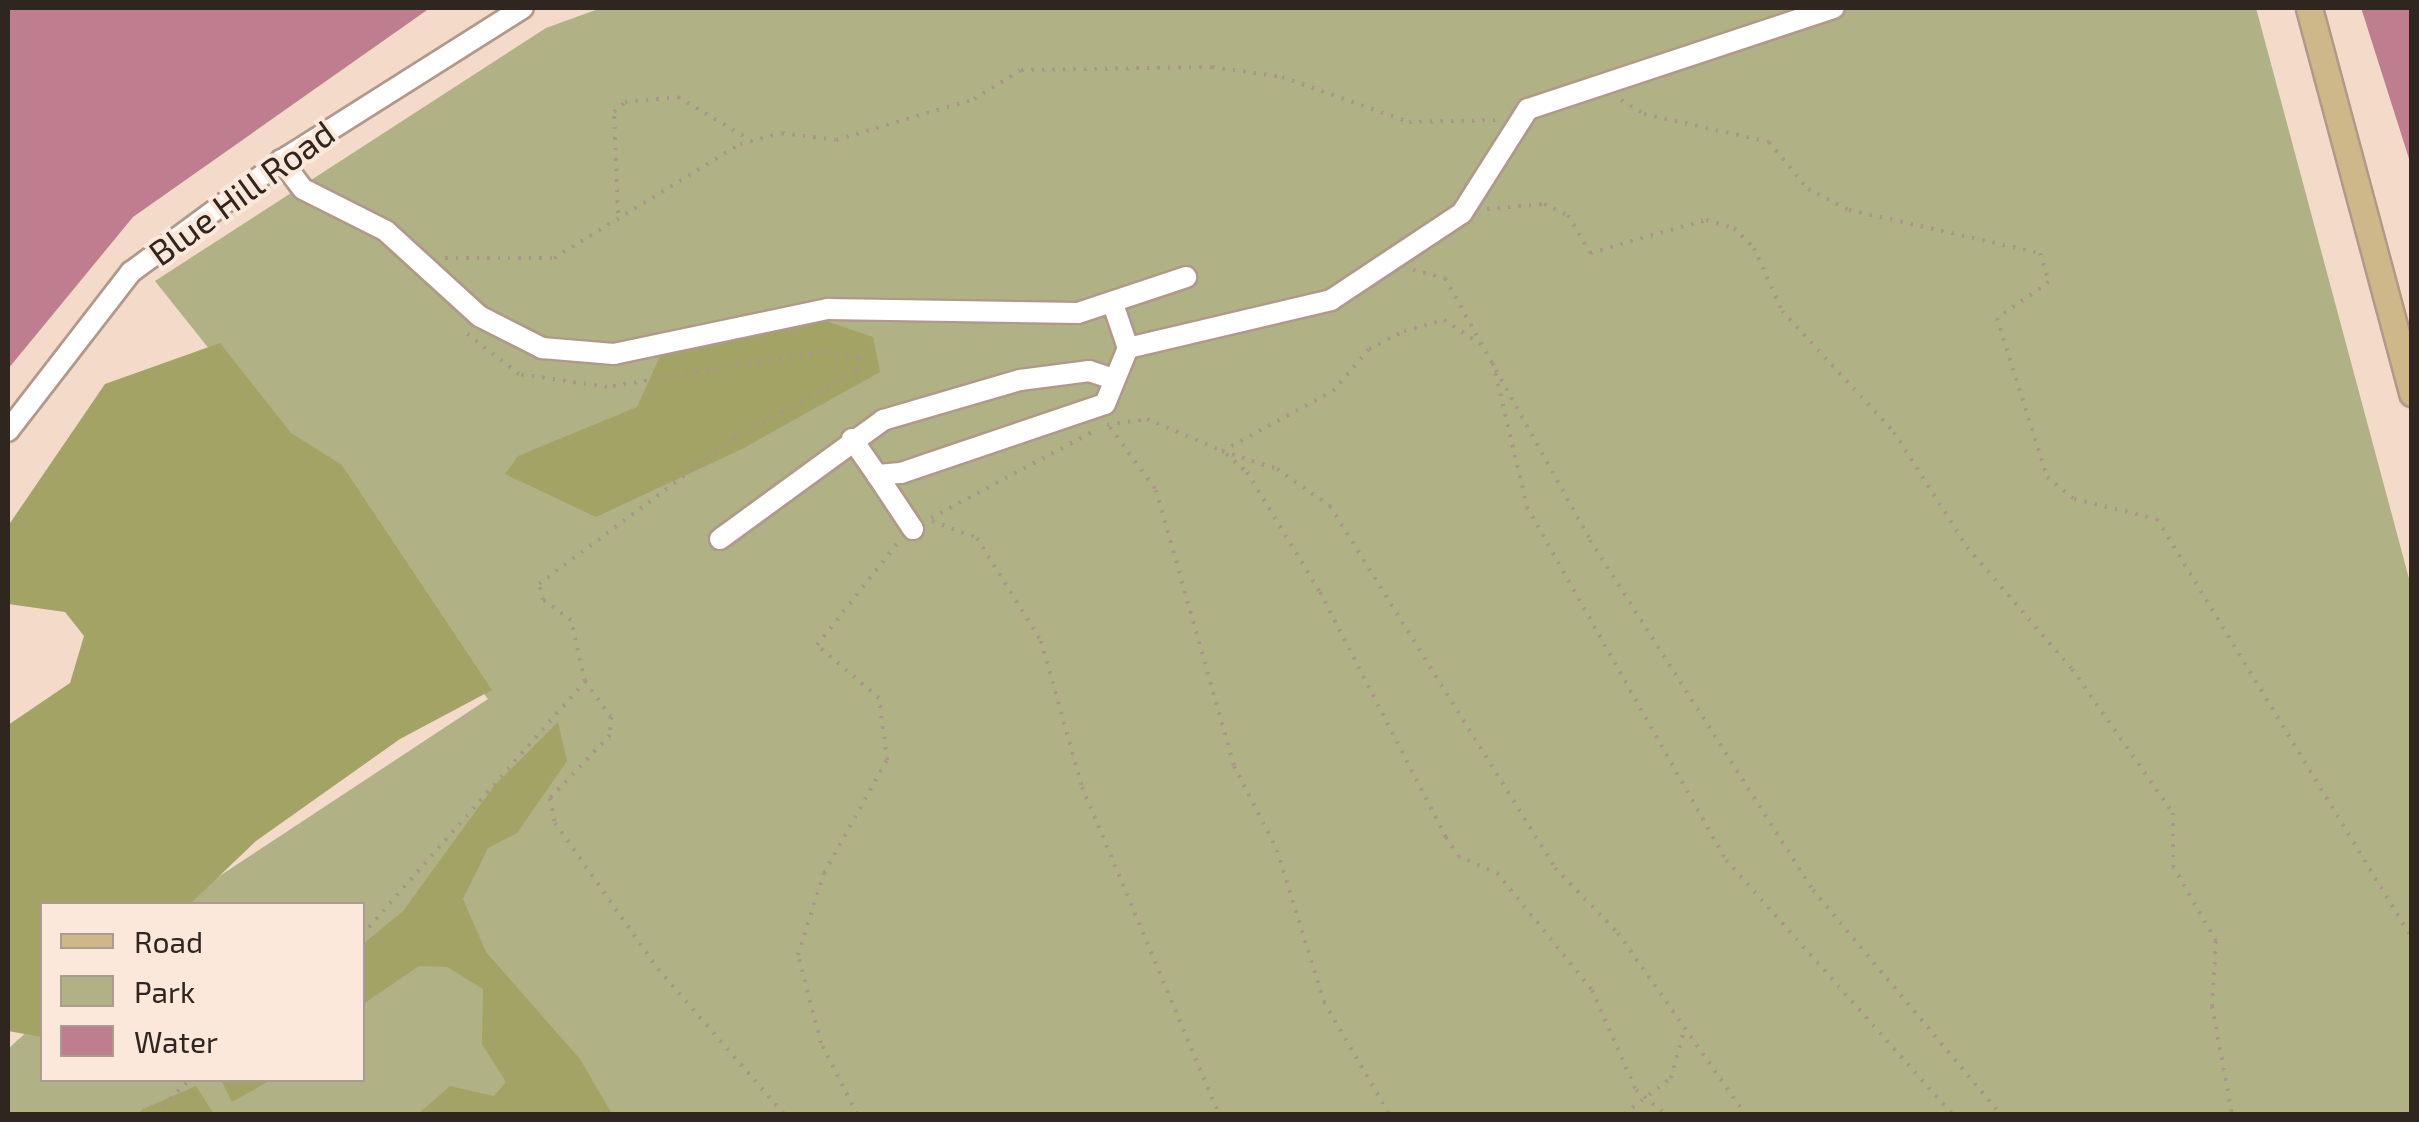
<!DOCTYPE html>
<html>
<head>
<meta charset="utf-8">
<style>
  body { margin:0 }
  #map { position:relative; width:2419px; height:1122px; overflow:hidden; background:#f3dac9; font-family:"Exo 2",sans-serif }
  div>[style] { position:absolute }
  .green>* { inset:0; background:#b1b186 }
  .forest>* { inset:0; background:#a3a366 }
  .water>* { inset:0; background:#be7e90 }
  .path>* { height:4px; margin-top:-2px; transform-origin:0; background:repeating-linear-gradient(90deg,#a99689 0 2.5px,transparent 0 10.5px) }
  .roads { filter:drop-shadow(2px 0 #b1998a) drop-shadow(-2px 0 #b1998a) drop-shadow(0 2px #b1998a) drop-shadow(0 -2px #b1998a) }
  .minor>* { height:20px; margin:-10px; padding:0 10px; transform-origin:10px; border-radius:10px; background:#fff }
  .major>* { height:25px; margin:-12.5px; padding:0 12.5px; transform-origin:12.5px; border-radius:12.5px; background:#ceb789 }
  span { translate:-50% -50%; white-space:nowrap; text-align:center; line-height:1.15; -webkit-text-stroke:8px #fce8db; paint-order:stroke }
  .street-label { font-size:35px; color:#302620 }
  .frame { position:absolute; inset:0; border:10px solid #302620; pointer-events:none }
  .legend { position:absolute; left:40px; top:902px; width:325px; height:180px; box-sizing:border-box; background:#fce8db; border:2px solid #aa9a90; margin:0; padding:12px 18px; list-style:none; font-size:30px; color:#302620 }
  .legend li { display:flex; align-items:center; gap:20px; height:50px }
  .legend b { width:50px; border:2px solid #aa9a90 }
</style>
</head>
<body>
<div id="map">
  <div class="green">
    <i style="clip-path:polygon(601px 8px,2256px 8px,2411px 586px,2411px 1114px,8px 1114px,8px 1049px,42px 1018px,42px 1080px,362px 1080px,362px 904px,177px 904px,488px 699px,155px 281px,546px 28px)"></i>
  </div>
  <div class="forest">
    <i style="clip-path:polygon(823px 320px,873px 337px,880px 372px,742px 449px,596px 517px,505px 474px,518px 456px,637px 407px,661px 354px)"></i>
    <i style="clip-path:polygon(220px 343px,291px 433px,342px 465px,492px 690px,400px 739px,256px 841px,190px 904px,42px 904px,42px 1037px,8px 1031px,8px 725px,70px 683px,84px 636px,65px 612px,8px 604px,8px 526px,105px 384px)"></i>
    <i style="clip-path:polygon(558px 722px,567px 761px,517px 833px,488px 848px,463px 899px,486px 952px,580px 1059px,612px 1114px,418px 1114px,450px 1086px,494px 1096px,506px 1082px,482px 1044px,483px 989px,447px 967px,419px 966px,363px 1004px,363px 944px,403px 911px,494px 786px)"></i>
    <i style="clip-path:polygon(221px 1080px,271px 1080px,232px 1102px)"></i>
    <i style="clip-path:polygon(196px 1086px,214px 1114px,137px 1114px,143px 1109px)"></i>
  </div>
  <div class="water">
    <i style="clip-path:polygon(8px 8px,430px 8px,133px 217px,8px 369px)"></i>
    <i style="clip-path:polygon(2361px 8px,2411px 8px,2411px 165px,2364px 17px)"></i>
  </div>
  <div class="path">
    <i style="left:1621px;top:100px;width:27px;rotate:31deg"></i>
    <i style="left:1644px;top:114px;width:128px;rotate:12.6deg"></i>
    <i style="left:1769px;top:142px;width:61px;rotate:50.3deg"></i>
    <i style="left:1808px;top:189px;width:46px;rotate:27.1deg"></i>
    <i style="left:1849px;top:210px;width:196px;rotate:12.7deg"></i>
    <i style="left:2040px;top:253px;width:30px;rotate:73deg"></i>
    <i style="left:2049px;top:282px;width:63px;rotate:145.3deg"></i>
    <i style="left:1997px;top:318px;width:167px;rotate:72.5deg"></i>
    <i style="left:2047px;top:477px;width:35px;rotate:39deg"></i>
    <i style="left:2074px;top:499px;width:85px;rotate:13.5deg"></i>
    <i style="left:2157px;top:519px;width:490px;rotate:58.7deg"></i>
    <i style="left:1487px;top:209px;width:57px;rotate:-5deg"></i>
    <i style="left:1544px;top:204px;width:26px;rotate:25deg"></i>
    <i style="left:1568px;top:215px;width:44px;rotate:59.9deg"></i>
    <i style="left:1590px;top:253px;width:121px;rotate:-15.9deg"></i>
    <i style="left:1706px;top:220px;width:29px;rotate:16deg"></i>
    <i style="left:1734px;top:228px;width:28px;rotate:45deg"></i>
    <i style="left:1754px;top:248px;width:69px;rotate:66deg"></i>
    <i style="left:1782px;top:311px;width:165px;rotate:47.2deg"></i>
    <i style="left:1894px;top:432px;width:136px;rotate:57.6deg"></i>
    <i style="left:1967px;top:547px;width:161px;rotate:49.3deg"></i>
    <i style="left:2072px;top:669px;width:176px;rotate:55deg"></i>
    <i style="left:2173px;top:813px;width:53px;rotate:90deg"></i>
    <i style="left:2173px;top:866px;width:86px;rotate:60.2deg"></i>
    <i style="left:2216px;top:941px;width:65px;rotate:93.5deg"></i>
    <i style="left:2212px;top:1006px;width:110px;rotate:79.5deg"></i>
    <i style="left:618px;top:213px;width:101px;rotate:-92.3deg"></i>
    <i style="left:614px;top:112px;width:15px;rotate:-42deg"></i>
    <i style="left:625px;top:102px;width:53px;rotate:-5.4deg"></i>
    <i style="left:678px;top:97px;width:84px;rotate:30.8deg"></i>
    <i style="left:445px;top:258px;width:109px"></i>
    <i style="left:554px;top:258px;width:218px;rotate:-31.5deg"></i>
    <i style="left:740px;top:144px;width:43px;rotate:-14.7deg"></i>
    <i style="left:782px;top:133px;width:54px;rotate:7.4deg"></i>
    <i style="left:836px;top:140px;width:144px;rotate:-16.5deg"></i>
    <i style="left:974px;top:99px;width:55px;rotate:-31.7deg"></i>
    <i style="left:1021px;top:70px;width:191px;rotate:-0.9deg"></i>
    <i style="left:1212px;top:67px;width:71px;rotate:8.1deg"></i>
    <i style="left:1282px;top:77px;width:135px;rotate:19.5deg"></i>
    <i style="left:1409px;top:122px;width:90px;rotate:-1.3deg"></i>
    <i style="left:1413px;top:270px;width:33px;rotate:14deg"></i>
    <i style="left:1445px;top:278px;width:299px;rotate:61deg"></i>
    <i style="left:1590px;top:540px;width:415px;rotate:57.5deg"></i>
    <i style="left:1813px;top:890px;width:292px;rotate:50.1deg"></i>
    <i style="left:1493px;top:363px;width:148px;rotate:76.7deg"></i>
    <i style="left:1527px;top:507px;width:405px;rotate:60.6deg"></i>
    <i style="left:1726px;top:860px;width:340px;rotate:48.3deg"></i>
    <i style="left:1107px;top:425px;width:40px;rotate:-8.5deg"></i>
    <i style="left:1147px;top:419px;width:82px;rotate:23.1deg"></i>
    <i style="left:1222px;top:451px;width:126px;rotate:-28.4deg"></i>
    <i style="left:1333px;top:391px;width:55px;rotate:-49.4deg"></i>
    <i style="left:1369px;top:349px;width:39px;rotate:-27deg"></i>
    <i style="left:1404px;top:331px;width:41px;rotate:-15.4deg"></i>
    <i style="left:1444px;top:320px;width:45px;rotate:33.3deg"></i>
    <i style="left:1110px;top:427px;width:78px;rotate:53.9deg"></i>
    <i style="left:1156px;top:490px;width:287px;rotate:74.2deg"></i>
    <i style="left:1234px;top:766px;width:94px;rotate:62.9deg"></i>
    <i style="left:1277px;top:850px;width:159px;rotate:72.8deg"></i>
    <i style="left:1324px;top:1002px;width:129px;rotate:59.9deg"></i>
    <i style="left:1222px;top:451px;width:58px;rotate:18.1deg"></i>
    <i style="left:1277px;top:469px;width:65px;rotate:34.9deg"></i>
    <i style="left:1330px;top:506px;width:426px;rotate:58.1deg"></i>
    <i style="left:1555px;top:868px;width:91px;rotate:45.9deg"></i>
    <i style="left:1618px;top:933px;width:221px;rotate:54.9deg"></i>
    <i style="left:1226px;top:454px;width:28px;rotate:41deg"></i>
    <i style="left:1247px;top:472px;width:140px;rotate:58.7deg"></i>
    <i style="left:1320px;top:592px;width:276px;rotate:62.8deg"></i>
    <i style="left:1446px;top:837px;width:22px;rotate:58deg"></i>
    <i style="left:1458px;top:856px;width:43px;rotate:23.6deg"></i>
    <i style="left:1497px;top:873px;width:151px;rotate:50.9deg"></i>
    <i style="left:1592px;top:990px;width:109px;rotate:66.3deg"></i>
    <i style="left:1636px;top:1090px;width:38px;rotate:39deg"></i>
    <i style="left:931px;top:518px;width:185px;rotate:-28.1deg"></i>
    <i style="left:932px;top:521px;width:48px;rotate:20.7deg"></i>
    <i style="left:977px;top:538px;width:121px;rotate:58.1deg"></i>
    <i style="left:1041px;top:641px;width:152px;rotate:74.3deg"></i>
    <i style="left:1082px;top:787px;width:355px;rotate:67.3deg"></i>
    <i style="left:585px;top:681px;width:44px;rotate:54.2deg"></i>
    <i style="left:611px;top:717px;width:18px;rotate:93deg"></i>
    <i style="left:610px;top:735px;width:87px;rotate:133.6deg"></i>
    <i style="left:550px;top:798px;width:25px;rotate:79deg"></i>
    <i style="left:555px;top:823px;width:179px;rotate:54.8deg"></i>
    <i style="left:658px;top:969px;width:192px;rotate:49deg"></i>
    <i style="left:362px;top:935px;width:338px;rotate:-48.7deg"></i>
    <i style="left:585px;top:681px;width:63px;rotate:-102.9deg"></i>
    <i style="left:571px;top:620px;width:34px;rotate:-144deg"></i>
    <i style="left:543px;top:600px;width:16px;rotate:-104deg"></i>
    <i style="left:539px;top:584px;width:244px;rotate:-36.7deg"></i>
    <i style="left:735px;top:438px;width:139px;rotate:-28.8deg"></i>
    <i style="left:857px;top:371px;width:13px;rotate:-81deg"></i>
    <i style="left:859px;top:358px;width:36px;rotate:-171deg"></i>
    <i style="left:823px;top:352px;width:219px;rotate:170.8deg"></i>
    <i style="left:607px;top:387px;width:89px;rotate:-171.6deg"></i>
    <i style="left:519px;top:374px;width:67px;rotate:-142.3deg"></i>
    <i style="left:155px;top:1114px;width:48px;rotate:-45deg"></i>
    <i style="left:469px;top:1114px;width:1px"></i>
    <i style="left:857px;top:1114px;width:80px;rotate:-116.9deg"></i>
    <i style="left:821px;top:1043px;width:91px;rotate:-104.6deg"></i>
    <i style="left:798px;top:955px;width:86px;rotate:-72.4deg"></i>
    <i style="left:824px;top:873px;width:129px;rotate:-60.9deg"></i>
    <i style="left:887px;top:760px;width:63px;rotate:-97.4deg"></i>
    <i style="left:879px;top:698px;width:82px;rotate:-139.5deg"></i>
    <i style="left:817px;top:645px;width:132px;rotate:-51.7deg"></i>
    <i style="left:1624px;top:1114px;width:59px;rotate:-37.5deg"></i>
    <i style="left:1671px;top:1078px;width:50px;rotate:-74.8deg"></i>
  </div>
  <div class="roads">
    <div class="minor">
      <i style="left:281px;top:160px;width:36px;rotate:53deg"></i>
      <i style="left:303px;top:189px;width:93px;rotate:26.8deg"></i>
      <i style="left:386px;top:231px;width:126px;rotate:42.4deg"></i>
      <i style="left:479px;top:316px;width:71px;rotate:26.9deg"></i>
      <i style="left:542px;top:348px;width:72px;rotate:4.8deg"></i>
      <i style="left:614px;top:354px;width:219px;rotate:-11.9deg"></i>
      <i style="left:828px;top:309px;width:250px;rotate:0.9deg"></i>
      <i style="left:1078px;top:313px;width:114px;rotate:-18.4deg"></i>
      <i style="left:1113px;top:304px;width:46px;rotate:71.2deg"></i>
      <i style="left:1128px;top:348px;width:209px;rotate:-13.3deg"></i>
      <i style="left:1331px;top:300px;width:157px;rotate:-33.6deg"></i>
      <i style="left:1462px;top:213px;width:123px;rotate:-57.6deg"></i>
      <i style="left:1528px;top:109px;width:322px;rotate:-18.3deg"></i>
      <i style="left:8px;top:431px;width:201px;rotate:-52.3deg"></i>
      <i style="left:131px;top:272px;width:194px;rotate:-36.4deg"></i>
      <i style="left:287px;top:157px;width:279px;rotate:-32.3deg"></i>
      <i style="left:852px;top:439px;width:44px;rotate:55.2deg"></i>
      <i style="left:877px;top:475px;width:24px;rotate:-5deg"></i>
      <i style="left:901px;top:473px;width:215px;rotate:-18.7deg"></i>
      <i style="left:1105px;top:404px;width:61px;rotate:-67.7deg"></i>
      <i style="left:877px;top:475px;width:65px;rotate:56.3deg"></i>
      <i style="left:720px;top:539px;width:202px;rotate:-36.1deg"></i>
      <i style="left:883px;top:420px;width:143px;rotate:-16.3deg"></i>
      <i style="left:1020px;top:380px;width:70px;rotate:-7.4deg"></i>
      <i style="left:1089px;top:371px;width:25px;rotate:18deg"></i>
    </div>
    <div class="major">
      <i style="left:2309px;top:8px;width:399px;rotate:75deg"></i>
    </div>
  </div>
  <div class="street-label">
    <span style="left:241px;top:192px;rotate:-36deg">Blue Hill Road</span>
  </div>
  <div class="frame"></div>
  <ul class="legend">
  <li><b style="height:12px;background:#ceb789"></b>Road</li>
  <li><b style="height:28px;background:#b1b186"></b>Park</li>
  <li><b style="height:28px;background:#be7e90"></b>Water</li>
  </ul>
</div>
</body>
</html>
